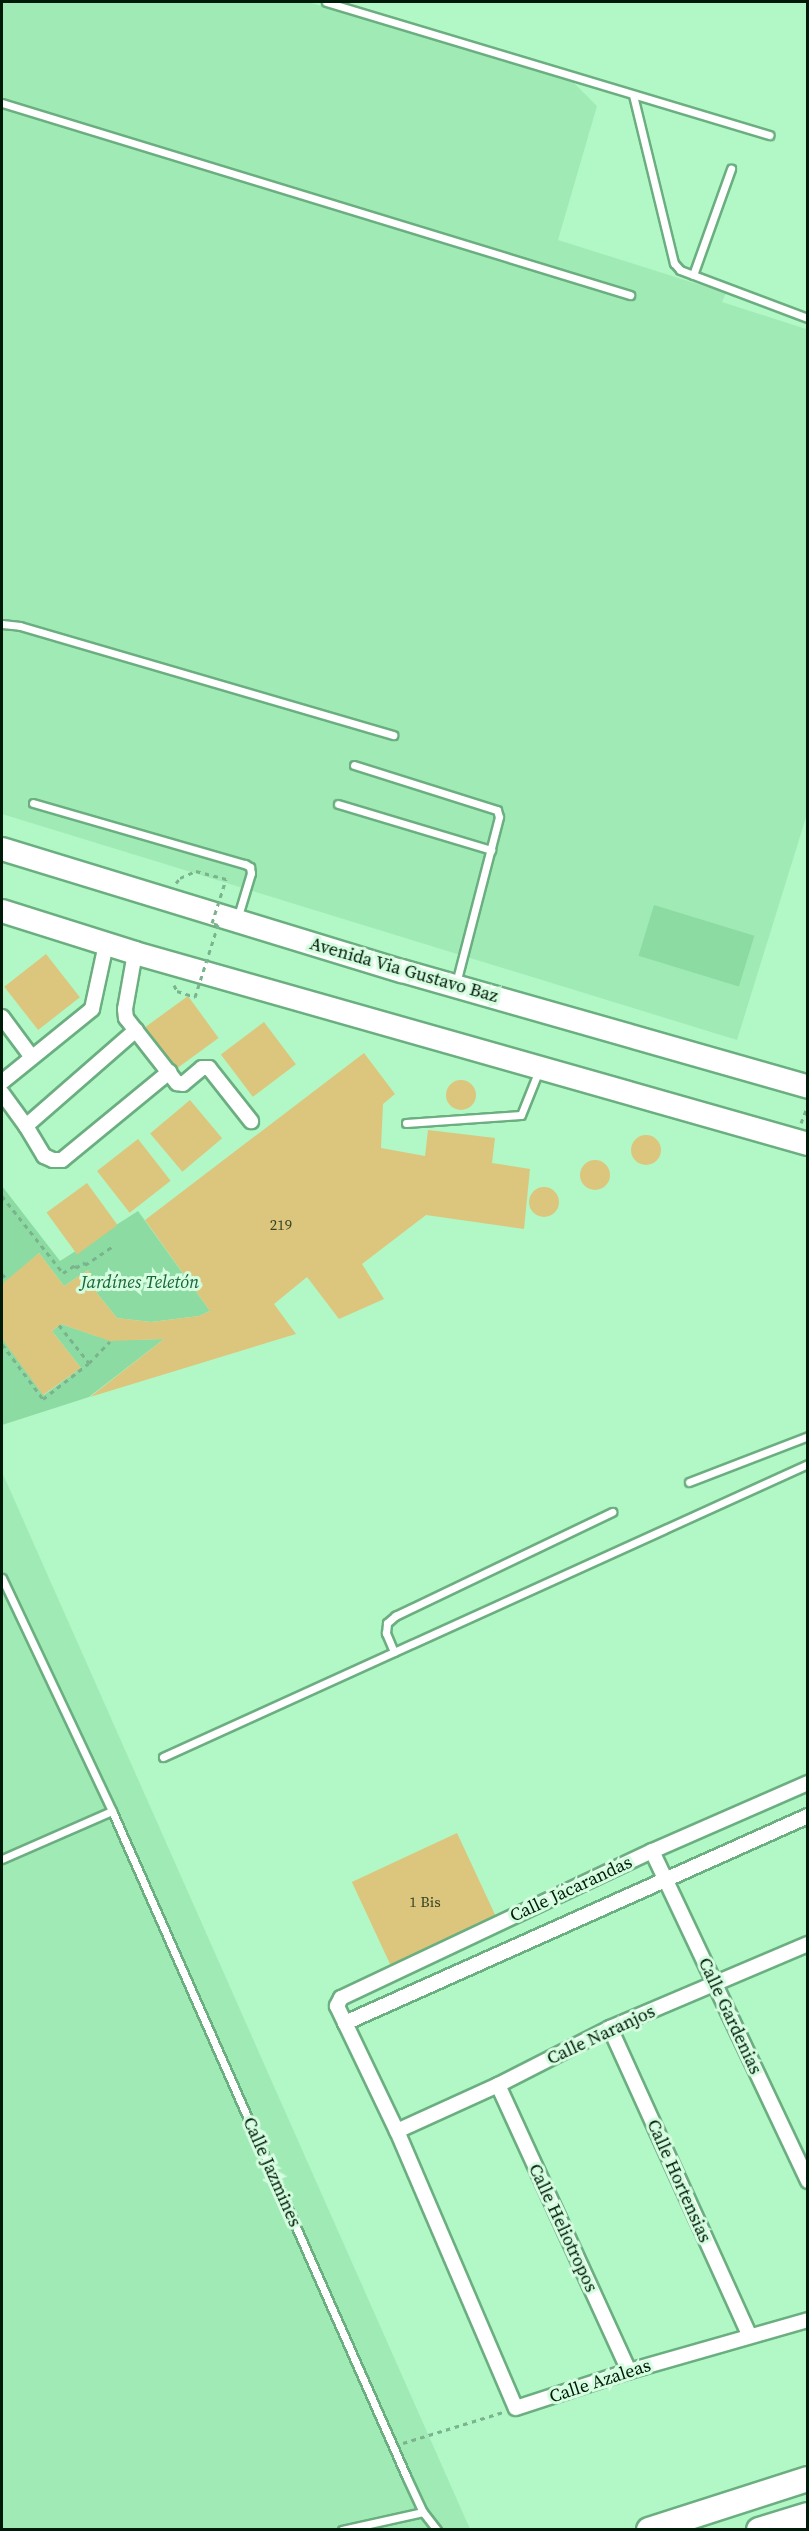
<!DOCTYPE html>
<html>
<head>
<meta charset="utf-8">
<style>
  body { margin:0 }
  #map { position:relative; width:809px; height:2531px; overflow:hidden; background:#b2f7c6; font-family:"Source Serif 4",serif }
  div>[style] { position:absolute }
  .built>* { inset:0; background:#a0ebb5 }
  .green>* { inset:0; background:#8bdba3; transform-origin:0 0 }
  .building>* { inset:0; background:#dcc67d; transform-origin:0 0 }
  .round { border-radius:50% }
  .path>* { height:3px; margin-top:-1.5px; transform-origin:0; background:repeating-linear-gradient(90deg,#7bb38c 0 4.5px,transparent 0 9px) }
  .roads { filter:drop-shadow(2px 0 #6bae80) drop-shadow(-2px 0 #6bae80) drop-shadow(0 2px #6bae80) drop-shadow(0 -2px #6bae80) }
  .service>* { height:7px; margin:-3.5px; padding:0 3.5px; transform-origin:3.5px; border-radius:3.5px; background:#fff }
  .minor>* { height:14px; margin:-7px; padding:0 7px; transform-origin:7px; border-radius:7px; background:#fff }
  .primary>* { height:22px; margin:-11px; padding:0 11px; transform-origin:11px; border-radius:11px; background:#fff }
  .trunk>* { height:24px; margin:-12px; padding:0 12px; transform-origin:12px; border-radius:12px; background:#fff }
  .path-bridge>* { height:3px; margin-top:-1.5px; transform-origin:0; background:repeating-linear-gradient(90deg,#7bb38c 0 4.5px,transparent 0 9px) }
  span { translate:-50% -50%; white-space:nowrap; text-align:center; line-height:1.15; -webkit-text-stroke:6px #d5fddf; paint-order:stroke }
  .number-label { font-size:15px; color:#374526 }
  .number-label span { -webkit-text-stroke-width:0 }
  .street-label { font-size:18px; color:#001a09 }
  .park-label { font-size:18px; color:#1a6539; font-style:italic }
  .frame { position:absolute; inset:0; border:3px solid #001a09; pointer-events:none }
</style>
</head>
<body>
<div id="map">
  <div class="built">
    <i style="clip-path:polygon(2px 2px,308px 2px,569px 78px,597px 106px,558px 240px,726px 293px,722px 302px,806px 329px,807px 327px,807px 814px,737px 1040px,2px 814px)"></i>
    <i style="clip-path:polygon(2px 1472px,470px 2529px,2px 2529px)"></i>
  </div>
  <div class="green">
    <i style="left:654px;top:905px;width:105px;height:53px;rotate:17deg"></i>
    <i style="clip-path:polygon(2px 1186px,60px 1261px,138px 1211px,210px 1311px,199px 1316px,151px 1322px,117px 1318px,96px 1292px,88px 1270px,64px 1286px,39px 1253px,3px 1285px)"></i>
    <i style="clip-path:polygon(61px 1324px,96px 1336px,126px 1340px,164px 1339px,89px 1397px,2px 1425px,2px 1338px,44px 1395px,81px 1368px,52px 1331px)"></i>
  </div>
  <div class="building">
    <i style="left:46px;top:954px;width:55px;height:53px;rotate:52deg"></i>
    <i style="left:188px;top:996px;width:52px;height:56px;rotate:54deg"></i>
    <i style="left:264px;top:1022px;width:53px;height:54px;rotate:53deg"></i>
    <i style="clip-path:polygon(364px 1053px,395px 1094px,383px 1104px,381px 1148px,425px 1156px,428px 1130px,495px 1138px,492px 1163px,530px 1169px,524px 1229px,426px 1215px,362px 1264px,384px 1299px,339px 1319px,307px 1277px,274px 1304px,296px 1334px,90px 1397px,164px 1339px,110px 1341px,61px 1324px,52px 1331px,81px 1368px,43px 1395px,2px 1339px,2px 1284px,39px 1253px,64px 1286px,88px 1270px,101px 1287px,96px 1292px,117px 1318px,151px 1322px,199px 1316px,210px 1311px,145px 1220px)"></i>
    <i class="round" style="left:446px;top:1080px;width:30px;height:30px"></i>
    <i style="left:190px;top:1100px;width:50px;height:52px;rotate:50deg"></i>
    <i class="round" style="left:631px;top:1135px;width:30px;height:30px"></i>
    <i style="left:138px;top:1139px;width:53px;height:52px;rotate:52deg"></i>
    <i class="round" style="left:580px;top:1160px;width:30px;height:30px"></i>
    <i style="left:87px;top:1183px;width:52px;height:50px;rotate:54deg"></i>
    <i class="round" style="left:529px;top:1187px;width:30px;height:30px"></i>
    <i style="left:457px;top:1833px;width:97px;height:116px;rotate:65deg"></i>
  </div>
  <div class="path">
    <i style="left:176px;top:883px;width:6px;rotate:-51deg"></i>
    <i style="left:180px;top:878px;width:17px;rotate:-24deg"></i>
    <i style="left:196px;top:871px;width:31px;rotate:15deg"></i>
    <i style="left:174px;top:985px;width:7px;rotate:63deg"></i>
    <i style="left:177px;top:991px;width:19px;rotate:18deg"></i>
    <i style="left:801px;top:1123px;width:17px;rotate:-69deg"></i>
    <i style="left:2px;top:1196px;width:98px;rotate:51.6deg"></i>
    <i style="left:63px;top:1273px;width:14px;rotate:-34deg"></i>
    <i style="left:75px;top:1265px;width:3px;rotate:72deg"></i>
    <i style="left:76px;top:1268px;width:10px;rotate:-37deg"></i>
    <i style="left:84px;top:1262px;width:3px;rotate:72deg"></i>
    <i style="left:85px;top:1265px;width:34px;rotate:-34deg"></i>
    <i style="left:2px;top:1274px;width:8px;rotate:45deg"></i>
    <i style="left:59px;top:1325px;width:48px;rotate:51.7deg"></i>
    <i style="left:89px;top:1363px;width:30px;rotate:-46deg"></i>
    <i style="left:2px;top:1344px;width:69px;rotate:53.3deg"></i>
    <i style="left:43px;top:1399px;width:58px;rotate:-38deg"></i>
    <i style="left:403px;top:2443px;width:105px;rotate:-17.2deg"></i>
  </div>
  <div class="roads">
    <div class="service">
      <i style="left:326px;top:2px;width:463px;rotate:16.7deg"></i>
      <i style="left:633px;top:95px;width:173px;rotate:76.3deg"></i>
      <i style="left:674px;top:263px;width:9px;rotate:49deg"></i>
      <i style="left:680px;top:270px;width:137px;rotate:20.6deg"></i>
      <i style="left:2px;top:103px;width:657px;rotate:17deg"></i>
      <i style="left:693px;top:275px;width:113px;rotate:-70.3deg"></i>
      <i style="left:2px;top:624px;width:18px;rotate:6deg"></i>
      <i style="left:20px;top:626px;width:389px;rotate:16.3deg"></i>
      <i style="left:354px;top:765px;width:150px;rotate:17.5deg"></i>
      <i style="left:497px;top:810px;width:7px;rotate:74deg"></i>
      <i style="left:499px;top:817px;width:171px;rotate:104.5deg"></i>
      <i style="left:33px;top:803px;width:221px;rotate:16.1deg"></i>
      <i style="left:245px;top:864px;width:6px;rotate:31deg"></i>
      <i style="left:250px;top:867px;width:6px;rotate:81deg"></i>
      <i style="left:251px;top:873px;width:45px;rotate:106.8deg"></i>
      <i style="left:338px;top:804px;width:160px;rotate:16.7deg"></i>
      <i style="left:406px;top:1123px;width:115px;rotate:-4deg"></i>
      <i style="left:521px;top:1115px;width:48px;rotate:-68.2deg"></i>
      <i style="left:689px;top:1482px;width:128px;rotate:-21.1deg"></i>
      <i style="left:2px;top:1578px;width:258px;rotate:64.7deg"></i>
      <i style="left:112px;top:1811px;width:729px;rotate:66.14deg"></i>
      <i style="left:407px;top:2478px;width:38px;rotate:65deg"></i>
      <i style="left:423px;top:2512px;width:23px;rotate:52deg"></i>
      <i style="left:394px;top:1652px;width:21px;rotate:-113deg"></i>
      <i style="left:386px;top:1633px;width:10px;rotate:-84deg"></i>
      <i style="left:387px;top:1623px;width:11px;rotate:-41deg"></i>
      <i style="left:395px;top:1616px;width:241px;rotate:-25.6deg"></i>
      <i style="left:163px;top:1757px;width:708px;rotate:-24.43deg"></i>
      <i style="left:2px;top:1859px;width:120px;rotate:-23.6deg"></i>
      <i style="left:342px;top:2530px;width:83px;rotate:-12.5deg"></i>
    </div>
    <div class="minor">
      <i style="left:135px;top:953px;width:57px;rotate:100.1deg"></i>
      <i style="left:125px;top:1009px;width:9px;rotate:84deg"></i>
      <i style="left:126px;top:1018px;width:83px;rotate:51.9deg"></i>
      <i style="left:177px;top:1083px;width:6px;rotate:9deg"></i>
      <i style="left:183px;top:1084px;width:25px;rotate:-40deg"></i>
      <i style="left:202px;top:1068px;width:7px"></i>
      <i style="left:209px;top:1068px;width:68px;rotate:51.6deg"></i>
      <i style="left:2px;top:1017px;width:49px;rotate:53.4deg"></i>
      <i style="left:136px;top:1030px;width:146px;rotate:138.9deg"></i>
      <i style="left:26px;top:1126px;width:35px;rotate:59deg"></i>
      <i style="left:44px;top:1156px;width:10px;rotate:24deg"></i>
      <i style="left:53px;top:1160px;width:9px"></i>
      <i style="left:62px;top:1160px;width:139px;rotate:-39.4deg"></i>
      <i style="left:2px;top:1082px;width:116px;rotate:-39deg"></i>
      <i style="left:92px;top:1009px;width:66px;rotate:-77.8deg"></i>
      <i style="left:2px;top:1093px;width:41px;rotate:54deg"></i>
      <i style="left:808px;top:1783px;width:170px;rotate:156.4deg"></i>
      <i style="left:652px;top:1851px;width:344px;rotate:154.7deg"></i>
      <i style="left:341px;top:1998px;width:9px;rotate:117deg"></i>
      <i style="left:337px;top:2006px;width:139px;rotate:64.4deg"></i>
      <i style="left:397px;top:2131px;width:301px;rotate:66.8deg"></i>
      <i style="left:516px;top:2408px;width:119px;rotate:-18.1deg"></i>
      <i style="left:629px;top:2371px;width:186px;rotate:-15.9deg"></i>
      <i style="left:652px;top:1851px;width:365px;rotate:64.7deg"></i>
      <i style="left:345px;top:2023px;width:507px;rotate:-24.09deg"></i>
      <i style="left:610px;top:2028px;width:337px;rotate:65.6deg"></i>
      <i style="left:498px;top:2085px;width:315px;rotate:65.4deg"></i>
      <i style="left:397px;top:2131px;width:111px;rotate:-24.5deg"></i>
      <i style="left:498px;top:2085px;width:126px;rotate:-27deg"></i>
      <i style="left:610px;top:2028px;width:215px;rotate:-23deg"></i>
    </div>
    <div class="primary">
      <i style="left:2px;top:849px;width:418px;rotate:17deg"></i>
      <i style="left:402px;top:971px;width:422px;rotate:15.9deg"></i>
      <i style="left:2px;top:911px;width:139px;rotate:17.5deg"></i>
      <i style="left:135px;top:953px;width:700px;rotate:15.84deg"></i>
    </div>
    <div class="trunk">
      <i style="left:649px;top:2530px;width:167px;rotate:-17.8deg"></i>
      <i style="left:759px;top:2530px;width:51px;rotate:-17deg"></i>
    </div>
  </div>
  <div class="path-bridge">
    <i style="left:195px;top:997px;width:76px;rotate:-72.3deg"></i>
    <i style="left:218px;top:925px;width:6px;rotate:-162deg"></i>
    <i style="left:212px;top:923px;width:46px;rotate:-72.3deg"></i>
  </div>
  <div class="number-label">
    <span style="left:281px;top:1225px">219</span>
    <span style="left:425px;top:1902px">1 Bis</span>
  </div>
  <div class="street-label">
    <span style="left:404px;top:970px;rotate:16deg">Avenida Via Gustavo Baz</span>
    <span style="left:571px;top:1889px;rotate:-25deg">Calle Jacarandas</span>
    <span style="left:730px;top:2016px;rotate:65deg">Calle Gardenias</span>
    <span style="left:601px;top:2035px;rotate:-25deg">Calle Naranjos</span>
    <span style="left:272px;top:2172px;rotate:66deg">Calle Jazmines</span>
    <span style="left:679px;top:2181px;rotate:66deg">Calle Hortensias</span>
    <span style="left:563px;top:2228px;rotate:65deg">Calle Heliotropos</span>
    <span style="left:600px;top:2381px;rotate:-18deg">Calle Azaleas</span>
  </div>
  <div class="park-label">
    <span style="left:140px;top:1282px">Jardínes Teletón</span>
  </div>
  <div class="frame"></div>
</div>
</body>
</html>
